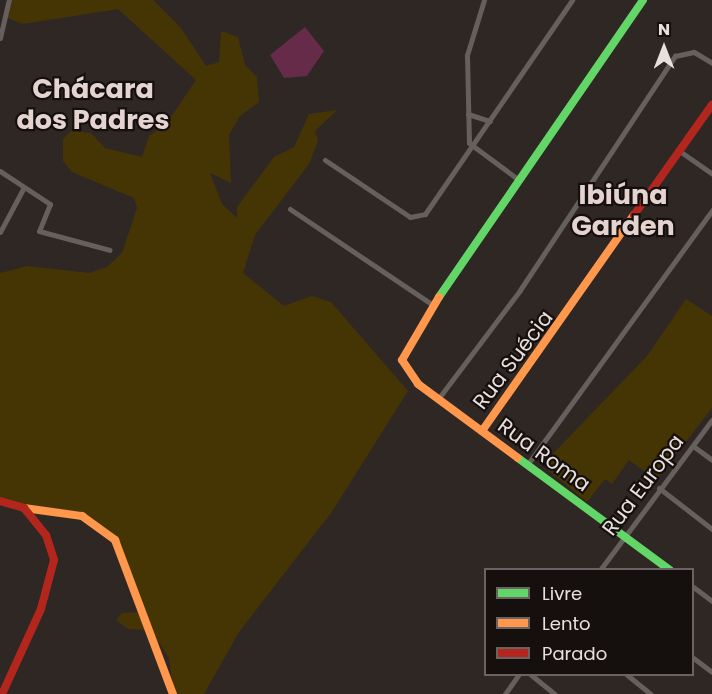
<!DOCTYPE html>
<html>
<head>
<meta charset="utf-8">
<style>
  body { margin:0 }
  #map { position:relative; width:712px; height:694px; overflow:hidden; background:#2e2724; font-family:Poppins,sans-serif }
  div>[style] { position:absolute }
  .green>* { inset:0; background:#453505 }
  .water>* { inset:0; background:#662b49 }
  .street>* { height:5px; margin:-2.5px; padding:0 2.5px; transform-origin:2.5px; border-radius:2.5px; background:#65605e }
  .fast>* { height:8px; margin:-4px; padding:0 4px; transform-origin:4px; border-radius:4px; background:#63d668 }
  .slow>* { height:8px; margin:-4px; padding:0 4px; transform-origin:4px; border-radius:4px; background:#ff974d }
  .jam>* { height:8px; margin:-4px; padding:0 4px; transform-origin:4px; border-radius:4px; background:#b3261e }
  span { translate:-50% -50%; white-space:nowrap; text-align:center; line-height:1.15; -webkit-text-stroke:4.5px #150f0e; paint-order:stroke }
  .street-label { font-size:21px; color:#e9e0de }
  .district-label { font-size:27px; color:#e4d3ce; font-weight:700 }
  .legend { position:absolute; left:484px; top:568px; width:210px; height:108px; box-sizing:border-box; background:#150f0e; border:2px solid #6a6361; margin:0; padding:8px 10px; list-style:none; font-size:18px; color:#e9e0de }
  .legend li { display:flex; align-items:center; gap:12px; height:30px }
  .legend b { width:30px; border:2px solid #6a6361 }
  .north { position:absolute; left:634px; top:18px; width:60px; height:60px; -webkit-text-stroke:4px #150f0e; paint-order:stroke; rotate:0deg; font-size:16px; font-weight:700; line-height:24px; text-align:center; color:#e9e0de }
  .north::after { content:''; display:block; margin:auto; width:21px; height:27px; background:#e9e0de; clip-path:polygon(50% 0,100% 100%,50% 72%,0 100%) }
</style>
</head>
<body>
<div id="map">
  <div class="green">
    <i style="clip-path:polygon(10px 0,153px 0,181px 28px,206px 66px,219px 62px,221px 31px,238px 37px,245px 65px,257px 77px,259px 102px,240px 116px,229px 135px,231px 183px,210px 173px,222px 204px,237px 218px,237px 207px,274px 157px,294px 147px,309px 114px,337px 110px,315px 131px,318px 141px,309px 164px,255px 235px,243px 273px,284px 306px,312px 296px,331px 302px,408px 391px,331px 513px,239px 632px,204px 694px,174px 694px,169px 658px,160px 644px,146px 630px,128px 629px,116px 620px,122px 613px,138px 612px,134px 587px,115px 545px,90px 521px,33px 514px,0 500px,0 273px,28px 266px,89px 273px,107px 267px,122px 253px,137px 208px,134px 198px,72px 172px,63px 161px,63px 139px,71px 131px,91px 133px,105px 148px,142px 157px,149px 136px,166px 124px,196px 80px,118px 9px,23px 24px,5px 17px)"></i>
    <i style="clip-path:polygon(686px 299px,712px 316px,712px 408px,656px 480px,629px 460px,612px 484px,605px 479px,587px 502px,549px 471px,545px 462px,647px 356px)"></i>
  </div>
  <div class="water">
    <i style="clip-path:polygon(305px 27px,324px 51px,307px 76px,284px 78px,270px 55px)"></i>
  </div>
  <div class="street">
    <i style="left:484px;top:0;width:58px;rotate:107.2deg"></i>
    <i style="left:467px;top:55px;width:88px;rotate:88.7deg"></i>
    <i style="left:469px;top:143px;width:62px;rotate:36.5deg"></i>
    <i style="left:0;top:38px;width:39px;rotate:-77deg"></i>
    <i style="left:468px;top:114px;width:23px;rotate:18deg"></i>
    <i style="left:681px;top:152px;width:38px;rotate:35deg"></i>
    <i style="left:325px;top:160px;width:102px;rotate:33.8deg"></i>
    <i style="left:410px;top:217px;width:15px;rotate:-11deg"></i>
    <i style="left:425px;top:214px;width:260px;rotate:-55.5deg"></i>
    <i style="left:0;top:171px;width:60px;rotate:33.4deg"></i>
    <i style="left:50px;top:204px;width:29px;rotate:112deg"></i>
    <i style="left:39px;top:231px;width:73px;rotate:15deg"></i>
    <i style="left:290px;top:209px;width:172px;rotate:33.9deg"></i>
    <i style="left:0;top:232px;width:49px;rotate:-61.9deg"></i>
    <i style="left:438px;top:399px;width:136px;rotate:-53deg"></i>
    <i style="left:520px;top:290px;width:281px;rotate:-56.5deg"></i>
    <i style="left:675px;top:56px;width:19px;rotate:-12deg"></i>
    <i style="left:694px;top:52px;width:21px;rotate:31deg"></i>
    <i style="left:693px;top:446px;width:24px;rotate:36deg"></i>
    <i style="left:527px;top:465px;width:315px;rotate:-54deg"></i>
    <i style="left:659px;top:488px;width:67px;rotate:37.7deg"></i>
    <i style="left:600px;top:570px;width:187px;rotate:-53.3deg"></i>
    <i style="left:692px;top:586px;width:25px;rotate:37deg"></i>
    <i style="left:692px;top:657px;width:25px;rotate:37deg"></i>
    <i style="left:530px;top:674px;width:32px;rotate:39deg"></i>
    <i style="left:626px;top:674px;width:32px;rotate:39deg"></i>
    <i style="left:505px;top:694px;width:24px;rotate:-55deg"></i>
  </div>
  <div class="fast">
    <i style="left:439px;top:297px;width:360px;rotate:-55.5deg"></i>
    <i style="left:518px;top:458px;width:189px;rotate:36.4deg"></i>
  </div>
  <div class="slow">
    <i style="left:439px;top:297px;width:73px;rotate:120.4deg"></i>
    <i style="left:402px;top:360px;width:29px;rotate:56deg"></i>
    <i style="left:418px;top:384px;width:124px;rotate:36.5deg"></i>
    <i style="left:482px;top:431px;width:264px;rotate:-54.9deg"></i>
    <i style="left:24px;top:508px;width:59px;rotate:7.9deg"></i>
    <i style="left:82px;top:516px;width:41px;rotate:36deg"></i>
    <i style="left:115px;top:540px;width:165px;rotate:69.4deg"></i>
  </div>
  <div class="jam">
    <i style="left:634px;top:215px;width:135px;rotate:-54.7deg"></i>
    <i style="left:0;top:501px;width:25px;rotate:16deg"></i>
    <i style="left:24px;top:508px;width:35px;rotate:51deg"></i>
    <i style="left:46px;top:535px;width:26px;rotate:72deg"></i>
    <i style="left:54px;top:560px;width:51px;rotate:104.9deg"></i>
    <i style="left:41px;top:609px;width:94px;rotate:114.6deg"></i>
  </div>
  <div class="street-label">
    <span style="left:513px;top:360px;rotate:-53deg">Rua Suécia</span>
    <span style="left:544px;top:455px;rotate:36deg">Rua Roma</span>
    <span style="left:643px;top:485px;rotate:-53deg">Rua Europa</span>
  </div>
  <div class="district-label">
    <span style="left:93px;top:104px">Chácara<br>dos Padres</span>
    <span style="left:623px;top:210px">Ibiúna<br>Garden</span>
  </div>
  <ul class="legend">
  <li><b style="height:8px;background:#63d668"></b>Livre</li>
  <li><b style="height:8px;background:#ff974d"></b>Lento</li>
  <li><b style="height:8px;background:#b3261e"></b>Parado</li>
  </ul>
  <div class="north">N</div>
</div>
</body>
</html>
